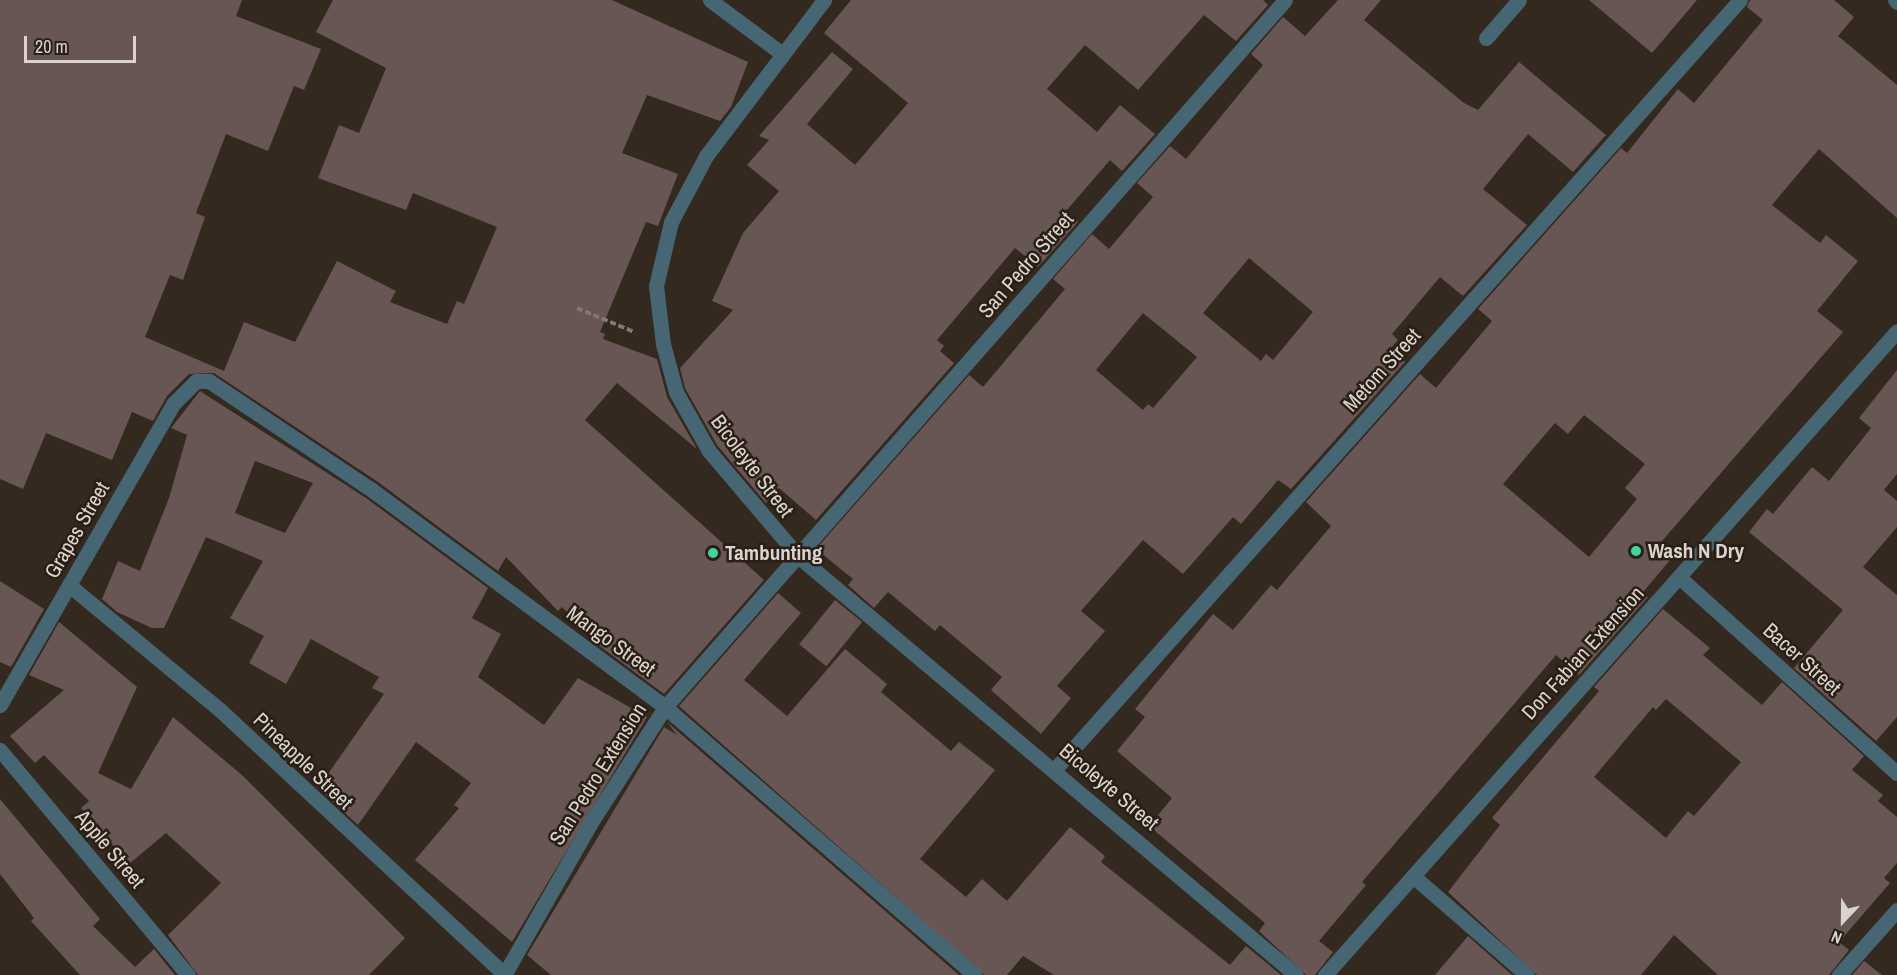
<!DOCTYPE html>
<html>
<head>
<meta charset="utf-8">
<style>
  body { margin:0 }
  #map { position:relative; width:1897px; height:975px; overflow:hidden; background:#33291f; font-family:"Archivo Narrow",sans-serif }
  div>[style] { position:absolute }
  .building>* { inset:0; background:#675653; transform-origin:0 0 }
  .path>* { height:4px; margin-top:-2px; transform-origin:0; background:repeating-linear-gradient(90deg,#827971 0 6px,transparent 0 9px) }
  .service>* { height:15px; margin:-7.5px; padding:0 7.5px; transform-origin:7.5px; border-radius:7.5px; background:#476674 }
  .minor>* { height:15px; margin:-7.5px; padding:0 7.5px; transform-origin:7.5px; border-radius:7.5px; background:#476674 }
  .dots>* { width:16px; height:16px; translate:-50% -50%; box-sizing:border-box; border:3px solid #291f15; border-radius:50% }
  span { translate:-50% -50%; white-space:nowrap; text-align:center; line-height:1.15; -webkit-text-stroke:5px #291f15; paint-order:stroke }
  .street-label { font-size:21px; color:#dbd4ce }
  .poi-label { font-size:21px; color:#dbd4ce; font-weight:700 }
  .left { translate:0 -50%; text-align:left }
  .north { position:absolute; left:1813px; top:891px; width:60px; height:60px; -webkit-text-stroke:4px #291f15; paint-order:stroke; rotate:202deg; font-size:16px; font-weight:700; line-height:24px; text-align:center; color:#dbd4ce }
  .north::after { content:''; display:block; margin:auto; width:21px; height:27px; background:#dbd4ce; clip-path:polygon(50% 0,100% 100%,50% 72%,0 100%) }
  .scale { position:absolute; left:24px; top:36px; width:112px; height:27px; box-sizing:border-box; border:3px solid #dbd4ce; border-top:0; padding-left:8px; font-size:18px; line-height:21px; white-space:nowrap; color:#dbd4ce; -webkit-text-stroke:4px #291f15; paint-order:stroke }
</style>
</head>
<body>
<div id="map">
  <div class="building">
    <i style="clip-path:polygon(0 0,242px 0,236px 16px,321px 49px,304px 90px,294px 86px,268px 151px,226px 134px,196px 213px,205px 217px,183px 280px,170px 275px,145px 337px,224px 371px,244px 322px,295px 342px,337px 261px,396px 291px,390px 302px,447px 324px,457px 301px,464px 304px,497px 227px,413px 193px,406px 210px,318px 178px,339px 125px,359px 133px,386px 68px,316px 32px,333px 0,612px 0,748px 62px,731px 107px,720px 121px,647px 95px,622px 153px,678px 174px,658px 226px,646px 222px,600px 332px,605px 334px,603px 339px,657px 359px,667px 397px,697px 449px,617px 383px,585px 420px,764px 580px,664px 694px,601px 647px,562px 607px,558px 611px,506px 557px,498px 571px,378px 482px,214px 373px,189px 374px,167px 396px,153px 421px,132px 412px,112px 460px,46px 433px,23px 489px,0 479px)"></i>
    <i style="clip-path:polygon(851px 0,1263px 0,1268px 5px,1236px 41px,1204px 15px,1138px 90px,1085px 45px,1047px 89px,1097px 132px,1120px 105px,1155px 134px,1122px 171px,1110px 160px,1066px 211px,1078px 222px,1038px 267px,1015px 248px,937px 340px,944px 346px,940px 351px,954px 363px,816px 520px,779px 488px,766px 503px,717px 445px,685px 388px,680px 368px,733px 310px,712px 301px,743px 233px,779px 191px,747px 165px,769px 140px,759px 136px,832px 52px,853px 69px,807px 124px,855px 165px,908px 103px,824px 33px)"></i>
    <i style="clip-path:polygon(evenodd,1338px 0,1381px 0,1364px 20px,1464px 103px,1478px 110px,1519px 62px,1606px 135px,1573px 172px,1528px 134px,1483px 189px,1527px 225px,1463px 296px,1440px 277px,1392px 334px,1398px 340px,1390px 349px,1405px 362px,1291px 489px,1278px 480px,1241px 524px,1233px 517px,1183px 574px,1143px 540px,1081px 611px,1105px 631px,1057px 686px,1071px 698px,1041px 734px,991px 690px,1002px 677px,940px 625px,935px 631px,888px 592px,874px 608px,848px 585px,853px 579px,816px 549px,969px 375px,983px 387px,1065px 289px,1053px 279px,1092px 234px,1109px 249px,1153px 197px,1137px 183px,1170px 146px,1186px 159px,1263px 65px,1251px 54px,1283px 17px,1305px 36px,1338px 0,1249px 258px,1313px 312px,1273px 360px,1266px 354px,1261px 361px,1203px 313px,1249px 258px,1338px 0,1143px 313px,1197px 357px,1153px 408px,1148px 404px,1143px 410px,1096px 370px,1143px 313px)"></i>
    <i style="clip-path:polygon(1589px 0,1697px 0,1652px 53px)"></i>
    <i style="clip-path:polygon(evenodd,1750px 0,1834px 0,1854px 17px,1838px 36px,1897px 85px,1897px 218px,1819px 149px,1772px 205px,1820px 243px,1826px 235px,1858px 261px,1817px 311px,1843px 332px,1662px 541px,1676px 553px,1643px 592px,1648px 597px,1579px 675px,1556px 655px,1362px 882px,1366px 885px,1319px 941px,1333px 952px,1315px 975px,1306px 975px,1259px 931px,1265px 923px,1149px 826px,1172px 798px,1117px 751px,1145px 717px,1135px 709px,1213px 614px,1233px 630px,1271px 585px,1277px 590px,1331px 526px,1306px 502px,1420px 374px,1436px 388px,1492px 321px,1478px 309px,1621px 148px,1627px 153px,1678px 89px,1694px 103px,1763px 20px,1747px 7px,1750px 0,1584px 415px,1645px 464px,1625px 488px,1637px 499px,1589px 557px,1503px 484px,1555px 423px,1568px 434px,1584px 415px)"></i>
    <i style="clip-path:polygon(1897px 370px,1897px 474px,1884px 490px,1897px 501px,1897px 527px,1863px 567px,1897px 595px,1897px 717px,1876px 741px,1794px 668px,1843px 610px,1749px 532px,1767px 509px,1773px 514px,1812px 467px,1829px 481px,1871px 428px,1859px 418px)"></i>
    <i style="clip-path:polygon(evenodd,200px 391px,366px 498px,488px 588px,472px 618px,501px 634px,478px 677px,544px 725px,578px 678px,647px 717px,512px 942px,415px 860px,459px 808px,454px 805px,471px 783px,416px 742px,358px 825px,318px 788px,384px 694px,372px 688px,379px 677px,311px 639px,286px 684px,249px 663px,264px 636px,230px 618px,263px 561px,206px 537px,164px 628px,152px 628px,117px 612px,102px 599px,118px 561px,140px 571px,169px 498px,187px 435px,171px 428px,200px 391px,255px 461px,313px 483px,285px 533px,235px 513px,255px 461px)"></i>
    <i style="clip-path:polygon(0 581px,44px 609px,11px 667px,0 662px)"></i>
    <i style="clip-path:polygon(778px 593px,801px 613px,744px 680px,787px 716px,845px 649px,887px 684px,881px 692px,951px 751px,959px 742px,995px 770px,920px 859px,966px 897px,982px 879px,1007px 901px,1070px 827px,1105px 856px,1101px 862px,1230px 965px,1246px 946px,1281px 975px,1054px 975px,1023px 956px,1007px 975px,984px 975px,679px 706px)"></i>
    <i style="left:835px;top:600px;width:35px;height:57px;rotate:39deg"></i>
    <i style="clip-path:polygon(evenodd,1663px 609px,1710px 648px,1703px 655px,1762px 705px,1782px 682px,1864px 756px,1852px 770px,1883px 795px,1878px 801px,1897px 817px,1897px 863px,1884px 878px,1890px 883px,1839px 942px,1849px 950px,1829px 975px,1718px 975px,1674px 935px,1641px 975px,1537px 975px,1448px 892px,1500px 825px,1492px 818px,1599px 691px,1594px 687px,1663px 609px,1666px 699px,1741px 762px,1694px 816px,1688px 811px,1666px 838px,1594px 777px,1653px 707px,1656px 710px,1666px 699px)"></i>
    <i style="clip-path:polygon(59px 622px,137px 687px,98px 773px,131px 789px,173px 717px,243px 776px,405px 938px,369px 975px,198px 975px,168px 935px,221px 883px,166px 833px,129px 864px,81px 808px,89px 801px,44px 755px,35px 763px,10px 736px,64px 690px,29px 675px)"></i>
    <i style="clip-path:polygon(667px 722px,959px 975px,551px 975px,527px 955px,664px 727px,677px 735px)"></i>
    <i style="clip-path:polygon(0 799px,100px 919px,93px 926px,135px 967px,154px 949px,175px 975px,80px 975px,31px 921px,34px 918px,0 874px)"></i>
    <i style="clip-path:polygon(1468px 936px,1512px 975px,1435px 975px)"></i>
    <i style="clip-path:polygon(1864px 961px,1882px 975px,1852px 975px)"></i>
  </div>
  <div class="path">
    <i style="left:577px;top:308px;width:62px;rotate:22.8deg"></i>
  </div>
  <div class="service">
    <i style="left:1486px;top:38px;width:50px;rotate:-49deg"></i>
    <i style="left:1413px;top:876px;width:151px;rotate:41deg"></i>
  </div>
  <div class="minor">
    <i style="left:710px;top:0;width:89px;rotate:36.7deg"></i>
    <i style="left:824px;top:0;width:196px;rotate:127.1deg"></i>
    <i style="left:706px;top:156px;width:75px;rotate:117.9deg"></i>
    <i style="left:671px;top:222px;width:66px;rotate:103.2deg"></i>
    <i style="left:656px;top:286px;width:58px;rotate:83.1deg"></i>
    <i style="left:663px;top:344px;width:50px;rotate:74.8deg"></i>
    <i style="left:676px;top:392px;width:68px;rotate:60.8deg"></i>
    <i style="left:709px;top:451px;width:139px;rotate:49.7deg"></i>
    <i style="left:799px;top:557px;width:649px;rotate:40.07deg"></i>
    <i style="left:1895px;top:0;width:3px;rotate:45deg"></i>
    <i style="left:1679px;top:577px;width:293px;rotate:42deg"></i>
    <i style="left:69px;top:585px;width:196px;rotate:39.6deg"></i>
    <i style="left:220px;top:710px;width:386px;rotate:42.9deg"></i>
    <i style="left:0;top:705px;width:349px;rotate:-60.1deg"></i>
    <i style="left:174px;top:403px;width:31px;rotate:-45deg"></i>
    <i style="left:196px;top:381px;width:13px"></i>
    <i style="left:209px;top:381px;width:196px;rotate:33.8deg"></i>
    <i style="left:372px;top:490px;width:365px;rotate:36.5deg"></i>
    <i style="left:665px;top:707px;width:409px;rotate:40.9deg"></i>
    <i style="left:0;top:750px;width:293px;rotate:50.1deg"></i>
    <i style="left:1055px;top:769px;width:1030px;rotate:-48.31deg"></i>
    <i style="left:504px;top:975px;width:174px;rotate:-60.3deg"></i>
    <i style="left:590px;top:824px;width:139px;rotate:-57.3deg"></i>
    <i style="left:665px;top:707px;width:940px;rotate:-48.75deg"></i>
    <i style="left:1325px;top:975px;width:861px;rotate:-48.39deg"></i>
    <i style="left:1839px;top:975px;width:87px;rotate:-48.3deg"></i>
  </div>
  <div class="dots">
    <i style="left:1636px;top:551px;background:#41d4a1"></i>
    <i style="left:713px;top:553px;background:#41d4a1"></i>
  </div>
  <div class="street-label">
    <span style="left:1026px;top:265px;rotate:-49deg">San Pedro Street</span>
    <span style="left:1382px;top:370px;rotate:-48deg">Metom Street</span>
    <span style="left:752px;top:466px;rotate:53deg">Bicoleyte Street</span>
    <span style="left:77px;top:530px;rotate:-60deg">Grapes Street</span>
    <span style="left:611px;top:641px;rotate:36deg">Mango Street</span>
    <span style="left:1583px;top:653px;rotate:-48deg">Don Fabian Extension</span>
    <span style="left:1802px;top:659px;rotate:42deg">Bacer Street</span>
    <span style="left:303px;top:761px;rotate:44deg">Pineapple Street</span>
    <span style="left:598px;top:774px;rotate:-58deg">San Pedro Extension</span>
    <span style="left:1109px;top:787px;rotate:40deg">Bicoleyte Street</span>
    <span style="left:110px;top:849px;rotate:50deg">Apple Street</span>
  </div>
  <div class="poi-label">
    <span class="left" style="left:1648px;top:551px">Wash N Dry</span>
    <span class="left" style="left:725px;top:553px">Tambunting</span>
  </div>
  <div class="north">N</div>
  <div class="scale">20 m</div>
</div>
</body>
</html>
